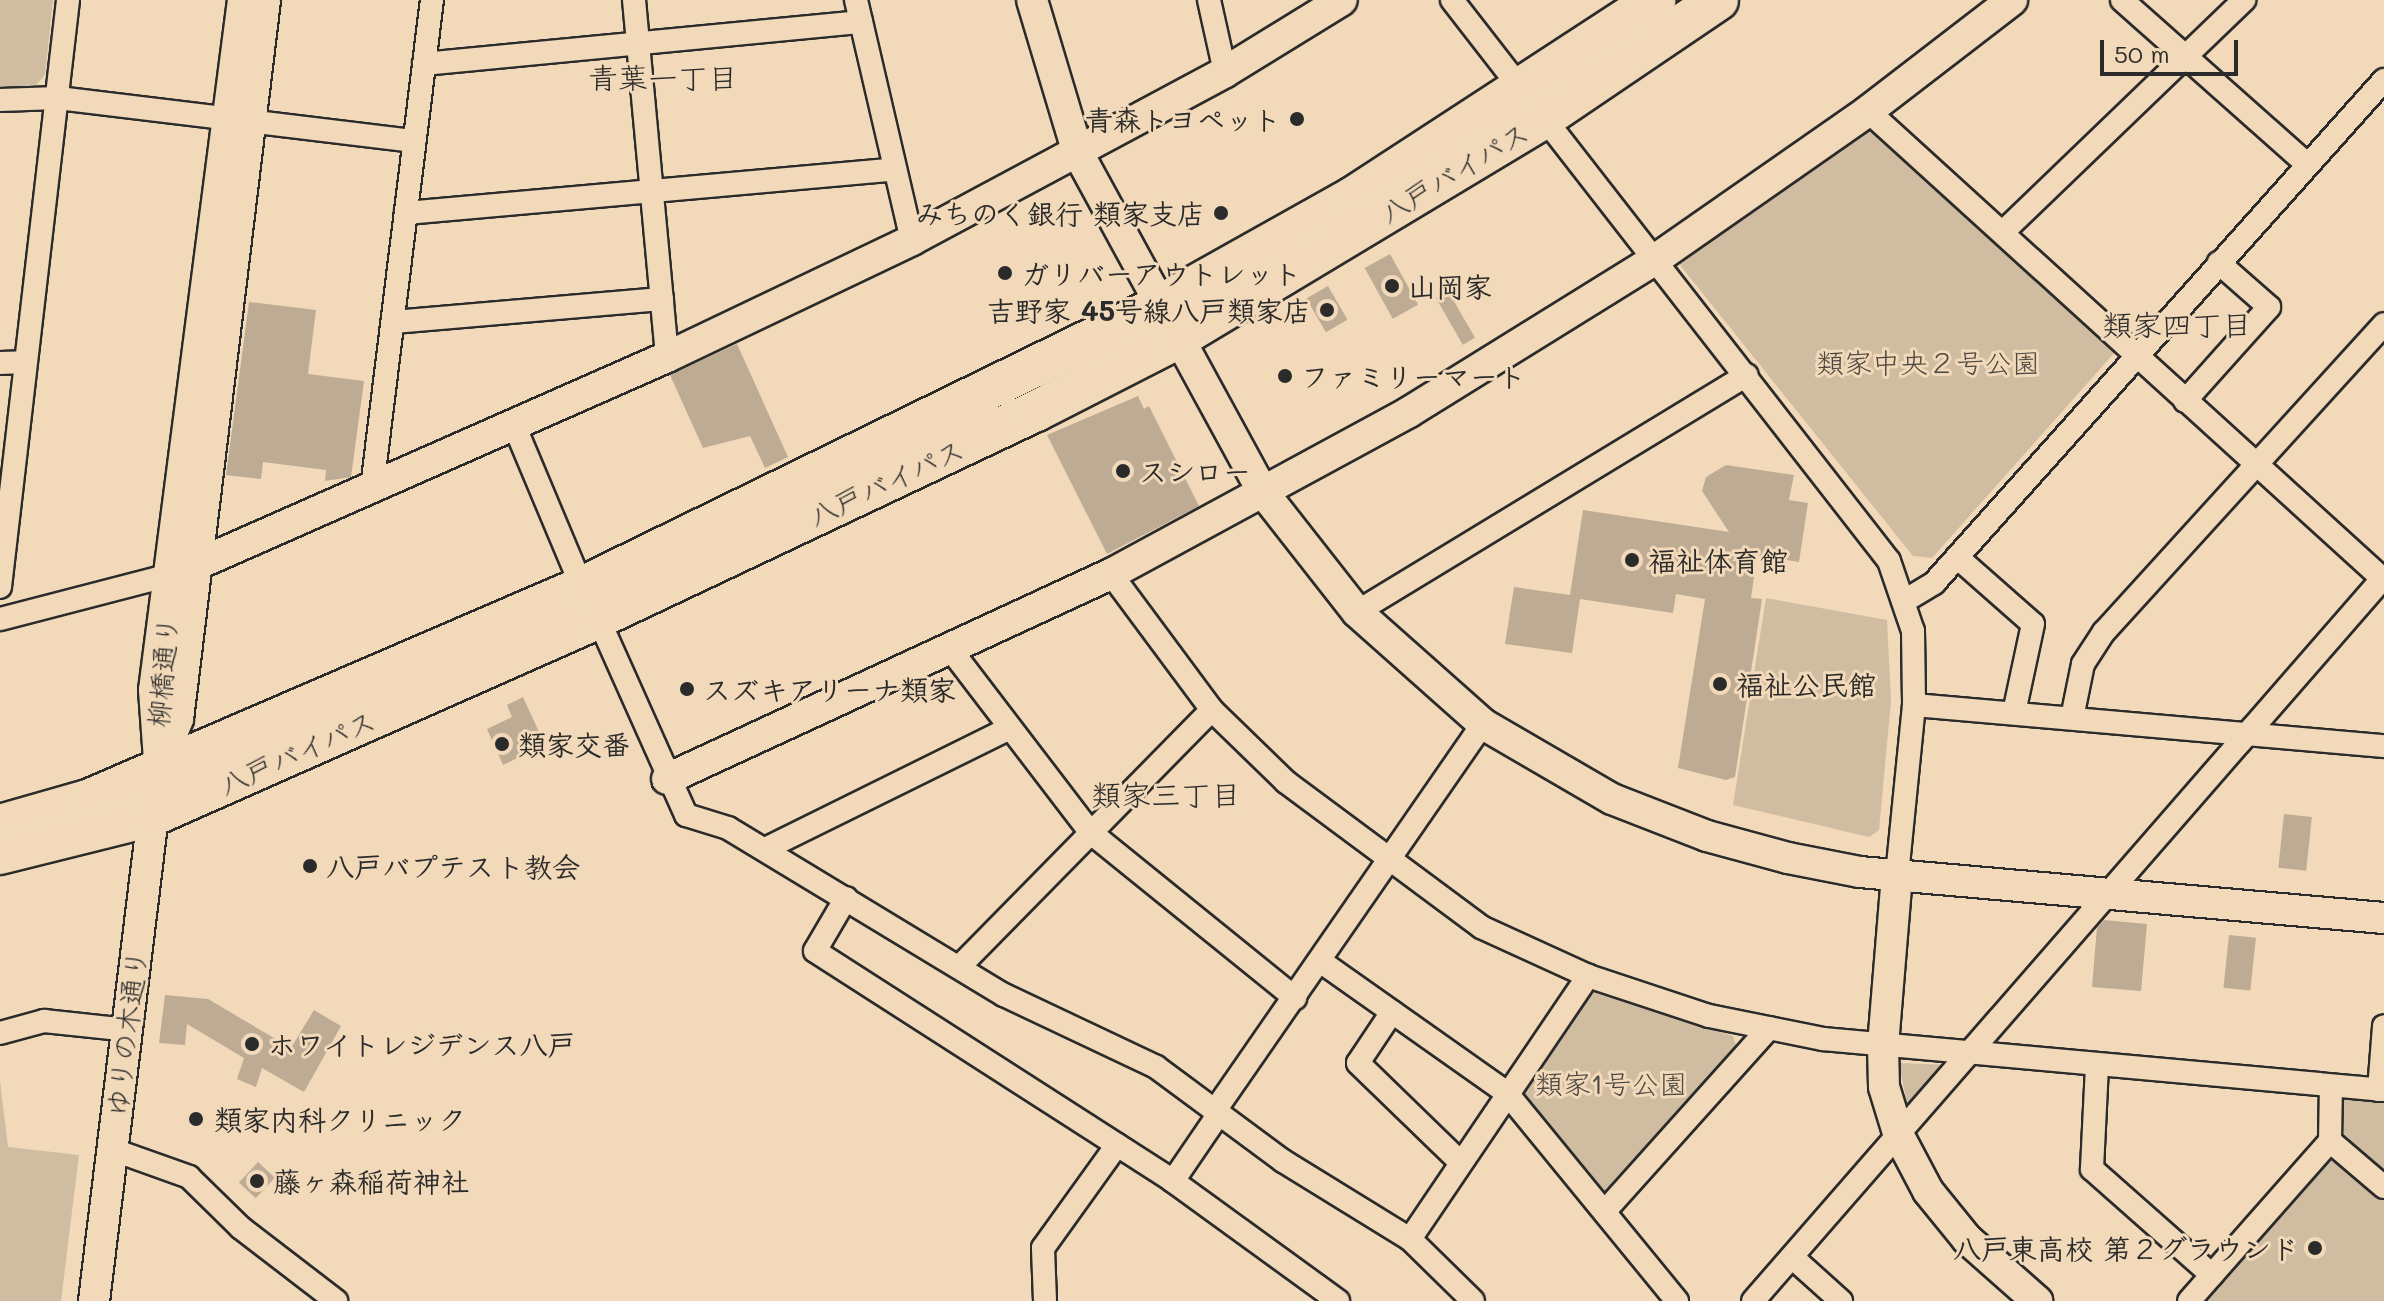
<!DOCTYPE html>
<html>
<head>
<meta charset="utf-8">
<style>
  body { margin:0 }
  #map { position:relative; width:2384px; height:1301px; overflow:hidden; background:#f1d9b9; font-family:Mali,"Klee One",sans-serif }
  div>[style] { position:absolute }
  .green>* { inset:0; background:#d0bda1 }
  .building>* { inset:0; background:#bdab94; transform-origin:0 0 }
  .roads { filter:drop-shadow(2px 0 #2b2b2b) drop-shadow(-2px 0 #2b2b2b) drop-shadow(0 2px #2b2b2b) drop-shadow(0 -2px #2b2b2b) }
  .street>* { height:22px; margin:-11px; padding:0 11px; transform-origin:11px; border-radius:11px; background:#f1d9b9 }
  .secondary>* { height:30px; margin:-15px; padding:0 15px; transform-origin:15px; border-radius:15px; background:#f1d9b9 }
  .highway>* { height:40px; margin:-20px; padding:0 20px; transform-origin:20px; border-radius:20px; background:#f1d9b9 }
  .dots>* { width:22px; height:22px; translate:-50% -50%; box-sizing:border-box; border:4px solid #f1d9b9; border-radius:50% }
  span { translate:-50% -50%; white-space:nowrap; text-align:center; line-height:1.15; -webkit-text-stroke:6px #f1d9b9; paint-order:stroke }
  .poi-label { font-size:28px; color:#2b2b2b; font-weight:700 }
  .right { translate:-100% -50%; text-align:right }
  .left { translate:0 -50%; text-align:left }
  .street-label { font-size:28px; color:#2b2b2b }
  .park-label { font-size:28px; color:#4c4843 }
  .neighbourhood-label { font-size:30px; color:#2b2b2b }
  .scale { position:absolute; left:2100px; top:40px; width:138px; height:36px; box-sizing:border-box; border:4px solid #2b2b2b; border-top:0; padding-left:10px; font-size:24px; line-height:28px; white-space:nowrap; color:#2b2b2b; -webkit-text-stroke:6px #f1d9b9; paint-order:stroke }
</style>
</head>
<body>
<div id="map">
  <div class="green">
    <i style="clip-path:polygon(0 0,53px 0,45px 75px,36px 85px,0 88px)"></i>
    <i style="clip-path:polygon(1859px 130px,1874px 133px,2116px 351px,1932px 558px,1913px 556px,1680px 265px,1680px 252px)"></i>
    <i style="clip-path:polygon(1766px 598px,1887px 620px,1891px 701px,1879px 830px,1869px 837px,1733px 805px)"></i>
    <i style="clip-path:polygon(1592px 991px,1733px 1036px,1737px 1049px,1613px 1191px,1598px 1191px,1523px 1095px,1522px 1084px)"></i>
    <i style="clip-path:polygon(1899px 1063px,1948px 1065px,1908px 1109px)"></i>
    <i style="clip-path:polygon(0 1081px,8px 1147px,79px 1155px,61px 1301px,0 1301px)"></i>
    <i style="clip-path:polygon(2345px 1098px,2384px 1101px,2384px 1176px,2339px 1136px,2337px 1102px)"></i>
    <i style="clip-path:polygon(2333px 1150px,2384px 1195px,2384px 1301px,2198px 1301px)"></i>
  </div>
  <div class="building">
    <i style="left:1390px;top:254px;width:58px;height:29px;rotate:61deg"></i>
    <i style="left:1328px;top:286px;width:39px;height:25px;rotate:60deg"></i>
    <i style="left:1448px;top:291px;width:54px;height:14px;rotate:60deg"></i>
    <i style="clip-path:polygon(249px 302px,316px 310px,308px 374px,364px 381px,351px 477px,325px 481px,326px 470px,263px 462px,261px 479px,226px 475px)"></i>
    <i style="clip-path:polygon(737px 344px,788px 457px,765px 468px,750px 436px,703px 448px,670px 375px)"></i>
    <i style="clip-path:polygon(1138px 396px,1144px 409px,1149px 406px,1199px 506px,1107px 554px,1047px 435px)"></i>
    <i style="clip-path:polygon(1726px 465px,1794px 475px,1789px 500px,1808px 503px,1799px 562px,1757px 555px,1751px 598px,1762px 599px,1735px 777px,1726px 780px,1678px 768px,1705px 599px,1676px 594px,1673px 613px,1580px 599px,1572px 653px,1505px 644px,1514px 587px,1570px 595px,1583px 510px,1729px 532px,1702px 491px,1706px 477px)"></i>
    <i style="clip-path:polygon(523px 697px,545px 745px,503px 765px,487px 729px,512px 717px,507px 705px)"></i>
    <i style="left:2284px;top:814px;width:28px;height:54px;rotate:6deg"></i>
    <i style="clip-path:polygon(2104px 920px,2147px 924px,2141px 991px,2092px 987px,2097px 928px)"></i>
    <i style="left:2229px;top:935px;width:27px;height:53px;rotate:6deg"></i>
    <i style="clip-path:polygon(165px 995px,208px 999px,291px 1048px,314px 1010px,341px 1026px,304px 1092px,262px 1068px,256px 1087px,237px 1079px,244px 1058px,187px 1024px,185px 1045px,159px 1043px)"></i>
    <i style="left:258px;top:1162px;width:23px;height:28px;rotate:43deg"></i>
  </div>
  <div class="roads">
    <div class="street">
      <i style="left:634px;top:0;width:359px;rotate:84.7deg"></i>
      <i style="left:856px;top:0;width:246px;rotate:76.9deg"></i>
      <i style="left:1209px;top:0;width:74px;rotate:77.5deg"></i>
      <i style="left:1452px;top:0;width:114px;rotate:52.1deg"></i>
      <i style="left:2122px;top:0;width:247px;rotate:41.6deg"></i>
      <i style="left:424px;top:64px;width:439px;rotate:-5.5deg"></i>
      <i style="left:0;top:100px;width:58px;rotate:-2deg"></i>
      <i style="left:58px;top:98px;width:359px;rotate:6.9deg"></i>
      <i style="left:1868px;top:111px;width:697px;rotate:42.27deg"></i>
      <i style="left:1544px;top:118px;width:561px;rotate:52.09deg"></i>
      <i style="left:1889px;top:561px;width:74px;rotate:71.1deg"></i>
      <i style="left:1913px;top:631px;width:74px;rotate:89.2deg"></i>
      <i style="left:1914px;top:705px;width:171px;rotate:95.7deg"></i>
      <i style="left:406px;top:213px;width:487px;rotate:-5.1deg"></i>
      <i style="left:2003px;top:232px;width:335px;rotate:-43.9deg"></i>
      <i style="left:393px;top:322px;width:270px;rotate:-4.9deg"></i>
      <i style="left:0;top:363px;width:25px;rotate:-2deg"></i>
      <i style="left:2185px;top:401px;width:126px;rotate:-48.2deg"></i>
      <i style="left:2269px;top:307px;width:67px;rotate:-138.7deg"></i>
      <i style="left:514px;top:425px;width:176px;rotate:67.2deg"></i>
      <i style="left:372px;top:488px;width:492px;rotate:-83deg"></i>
      <i style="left:1957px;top:557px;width:101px;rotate:41.4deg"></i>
      <i style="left:2033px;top:624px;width:91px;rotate:102.1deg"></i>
      <i style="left:1111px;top:574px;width:169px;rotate:53.4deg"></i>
      <i style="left:1212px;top:710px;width:103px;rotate:44.2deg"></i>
      <i style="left:1286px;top:782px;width:243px;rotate:36.6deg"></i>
      <i style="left:1481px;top:927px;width:118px;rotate:24.6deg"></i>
      <i style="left:1588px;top:976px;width:127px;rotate:18.3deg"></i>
      <i style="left:1709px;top:1016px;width:116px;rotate:11.4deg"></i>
      <i style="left:1823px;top:1039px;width:563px;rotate:5.19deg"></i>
      <i style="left:0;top:587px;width:591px;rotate:-83.39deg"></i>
      <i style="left:1906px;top:600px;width:33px;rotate:-31deg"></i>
      <i style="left:1934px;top:583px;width:675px;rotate:-48.18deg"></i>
      <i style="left:1357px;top:612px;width:456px;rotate:-31.3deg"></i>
      <i style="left:598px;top:618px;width:216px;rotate:65.9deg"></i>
      <i style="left:686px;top:815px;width:44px;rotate:17.2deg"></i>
      <i style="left:728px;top:828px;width:323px;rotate:31.2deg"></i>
      <i style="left:1004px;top:995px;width:168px;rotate:25.3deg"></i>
      <i style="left:1156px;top:1067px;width:158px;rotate:36.5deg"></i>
      <i style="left:1283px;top:1161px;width:149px;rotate:31.6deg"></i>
      <i style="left:1410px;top:1239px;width:88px;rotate:44.5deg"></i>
      <i style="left:0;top:619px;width:180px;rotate:-14.5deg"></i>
      <i style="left:951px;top:650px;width:229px;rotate:52.6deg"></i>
      <i style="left:1090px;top:832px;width:264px;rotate:39deg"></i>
      <i style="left:1914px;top:705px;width:472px;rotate:5deg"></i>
      <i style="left:2072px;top:718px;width:55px;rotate:-78.5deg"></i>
      <i style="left:2083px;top:664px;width:38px;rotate:-57deg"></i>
      <i style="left:2104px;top:632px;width:416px;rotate:-47.7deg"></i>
      <i style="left:765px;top:849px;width:273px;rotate:-26.3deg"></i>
      <i style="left:846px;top:898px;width:61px;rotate:120.3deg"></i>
      <i style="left:815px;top:951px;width:426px;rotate:32.7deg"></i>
      <i style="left:1173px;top:1181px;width:204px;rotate:36deg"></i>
      <i style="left:1320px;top:961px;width:228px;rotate:35.2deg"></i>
      <i style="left:1506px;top:1092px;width:270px;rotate:50.7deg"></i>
      <i style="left:960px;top:966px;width:359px;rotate:-45.5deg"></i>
      <i style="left:1392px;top:1012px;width:61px;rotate:123.7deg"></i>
      <i style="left:1358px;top:1063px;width:142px;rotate:44.1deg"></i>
      <i style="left:0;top:1033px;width:46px;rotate:-15.3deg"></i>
      <i style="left:44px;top:1021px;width:84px;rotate:6.1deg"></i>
      <i style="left:2097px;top:1066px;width:103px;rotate:92.8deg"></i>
      <i style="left:2092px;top:1169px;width:160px;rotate:41.5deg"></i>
      <i style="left:2379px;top:1090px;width:64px;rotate:-85.5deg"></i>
      <i style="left:1214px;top:1112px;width:472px;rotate:-55.3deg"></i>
      <i style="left:2330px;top:1141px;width:55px;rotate:-89deg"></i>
      <i style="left:111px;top:1149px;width:83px;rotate:19.7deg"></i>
      <i style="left:189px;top:1177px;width:73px;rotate:44.4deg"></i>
      <i style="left:241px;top:1228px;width:120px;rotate:37.5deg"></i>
      <i style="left:1173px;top:1181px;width:80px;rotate:-55.7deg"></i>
      <i style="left:1605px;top:1211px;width:246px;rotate:-48.1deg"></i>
      <i style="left:1410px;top:1239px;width:318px;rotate:-55.9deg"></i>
      <i style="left:1792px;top:1257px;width:66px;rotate:41.9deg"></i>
      <i style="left:1045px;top:1301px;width:53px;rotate:-92.2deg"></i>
      <i style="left:1043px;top:1248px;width:127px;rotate:-54.3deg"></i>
      <i style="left:1753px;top:1301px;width:960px;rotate:-48.93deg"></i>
      <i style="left:2189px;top:1301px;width:213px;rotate:-48.6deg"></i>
      <i style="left:2330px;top:1141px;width:71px;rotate:40.4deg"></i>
    </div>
    <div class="secondary">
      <i style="left:1032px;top:0;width:160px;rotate:73.3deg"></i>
      <i style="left:1078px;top:153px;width:386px;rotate:61.4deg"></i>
      <i style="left:1263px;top:492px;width:152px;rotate:51.9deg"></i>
      <i style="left:1357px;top:612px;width:169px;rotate:41.6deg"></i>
      <i style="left:1483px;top:724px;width:149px;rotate:30.2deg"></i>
      <i style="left:1612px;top:799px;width:102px;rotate:21.3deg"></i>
      <i style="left:1707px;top:836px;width:84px;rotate:15.2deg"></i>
      <i style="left:1788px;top:858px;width:73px;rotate:11deg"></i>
      <i style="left:1860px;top:872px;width:526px;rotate:5.02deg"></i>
      <i style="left:182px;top:571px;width:530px;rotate:-23.81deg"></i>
      <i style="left:667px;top:357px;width:272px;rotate:-25.5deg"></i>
      <i style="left:912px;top:240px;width:355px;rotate:-28.2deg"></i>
      <i style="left:1225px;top:72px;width:137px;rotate:-31.6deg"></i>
      <i style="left:159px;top:760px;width:70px;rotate:-94.1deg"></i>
      <i style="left:154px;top:690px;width:696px;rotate:-82.65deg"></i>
      <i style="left:667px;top:779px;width:489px;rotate:-24.8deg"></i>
      <i style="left:1111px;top:574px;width:339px;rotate:-28.5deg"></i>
      <i style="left:1409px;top:412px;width:291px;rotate:-31.8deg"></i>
      <i style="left:1656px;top:259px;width:259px;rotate:-34.9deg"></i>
      <i style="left:1868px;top:111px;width:182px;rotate:-37.6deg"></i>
      <i style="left:1897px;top:875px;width:172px;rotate:94.7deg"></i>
      <i style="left:1883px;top:1046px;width:41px;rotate:88.6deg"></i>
      <i style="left:1884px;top:1087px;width:51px;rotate:73deg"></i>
      <i style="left:1899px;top:1136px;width:62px;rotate:62.2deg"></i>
      <i style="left:1928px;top:1191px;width:62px;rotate:50.9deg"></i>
      <i style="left:1967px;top:1239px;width:94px;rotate:41.5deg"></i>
      <i style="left:94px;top:1301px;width:539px;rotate:-83.07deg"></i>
      <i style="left:159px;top:766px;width:51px;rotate:-68deg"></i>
      <i style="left:178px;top:719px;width:724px;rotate:-83.1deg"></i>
    </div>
    <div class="highway">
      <i style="left:0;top:825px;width:91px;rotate:-15.9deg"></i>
      <i style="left:88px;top:800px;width:538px;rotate:-23.32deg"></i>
      <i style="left:582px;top:587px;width:640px;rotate:-25.96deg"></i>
      <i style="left:1157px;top:307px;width:225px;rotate:-29.3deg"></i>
      <i style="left:1353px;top:197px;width:361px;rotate:-33.1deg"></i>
      <i style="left:0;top:854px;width:157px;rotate:-14deg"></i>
      <i style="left:152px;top:816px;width:488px;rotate:-23.9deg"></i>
      <i style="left:598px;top:618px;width:484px;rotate:-25.3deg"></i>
      <i style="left:1036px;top:411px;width:156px;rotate:-27.1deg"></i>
      <i style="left:1175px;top:340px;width:431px;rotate:-31deg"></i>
      <i style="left:1544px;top:118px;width:210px;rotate:-34.1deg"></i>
    </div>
  </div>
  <div class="dots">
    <i style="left:1297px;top:119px;background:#2b2b2b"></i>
    <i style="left:1221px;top:213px;background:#2b2b2b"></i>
    <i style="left:1005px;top:273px;background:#2b2b2b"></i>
    <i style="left:1392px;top:286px;background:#2b2b2b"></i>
    <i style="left:1327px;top:310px;background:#2b2b2b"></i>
    <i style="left:1285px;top:376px;background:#2b2b2b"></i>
    <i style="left:1123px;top:471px;background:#2b2b2b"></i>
    <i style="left:1632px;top:560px;background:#2b2b2b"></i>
    <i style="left:1720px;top:684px;background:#2b2b2b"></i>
    <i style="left:687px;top:689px;background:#2b2b2b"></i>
    <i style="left:502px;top:744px;background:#2b2b2b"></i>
    <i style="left:310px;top:866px;background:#2b2b2b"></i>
    <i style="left:252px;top:1044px;background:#2b2b2b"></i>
    <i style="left:196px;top:1119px;background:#2b2b2b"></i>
    <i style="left:257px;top:1181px;background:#2b2b2b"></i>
    <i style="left:2315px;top:1248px;background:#2b2b2b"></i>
  </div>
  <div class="poi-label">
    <span class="right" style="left:1281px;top:119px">青森トヨペット</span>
    <span class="right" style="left:1205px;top:213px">みちのく銀行 類家支店</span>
    <span class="left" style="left:1021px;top:273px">ガリバーアウトレット</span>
    <span class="left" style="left:1408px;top:286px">山岡家</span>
    <span class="right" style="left:1311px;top:310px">吉野家 45号線八戸類家店</span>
    <span class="left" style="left:1301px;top:376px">ファミリーマート</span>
    <span class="left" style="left:1139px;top:471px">スシロー</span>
    <span class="left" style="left:1648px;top:560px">福祉体育館</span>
    <span class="left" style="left:1736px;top:684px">福祉公民館</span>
    <span class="left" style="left:703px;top:689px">スズキアリーナ類家</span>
    <span class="left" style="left:518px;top:744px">類家交番</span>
    <span class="left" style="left:326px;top:866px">八戸バプテスト教会</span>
    <span class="left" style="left:268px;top:1044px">ホワイトレジデンス八戸</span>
    <span class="left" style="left:214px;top:1119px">類家内科クリニック</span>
    <span class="left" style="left:273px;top:1181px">藤ヶ森稲荷神社</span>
    <span class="right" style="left:2299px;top:1248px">八戸東高校 第２グラウンド</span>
  </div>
  <div class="street-label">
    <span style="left:1454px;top:172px;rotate:-31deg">八戸バイパス</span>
    <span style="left:886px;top:482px;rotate:-25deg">八戸バイパス</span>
    <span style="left:162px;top:672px;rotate:-85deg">柳橋通り</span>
    <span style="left:297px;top:752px;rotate:-24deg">八戸バイパス</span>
    <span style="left:126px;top:1033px;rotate:-83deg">ゆりの木通り</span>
  </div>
  <div class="park-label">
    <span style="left:1928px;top:362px">類家中央２号公園</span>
    <span style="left:1611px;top:1083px">類家1号公園</span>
  </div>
  <div class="neighbourhood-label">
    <span style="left:663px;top:77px">青葉一丁目</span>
    <span style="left:2177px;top:324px">類家四丁目</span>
    <span style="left:1166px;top:794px">類家三丁目</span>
  </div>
  <div class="scale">50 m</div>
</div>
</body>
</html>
